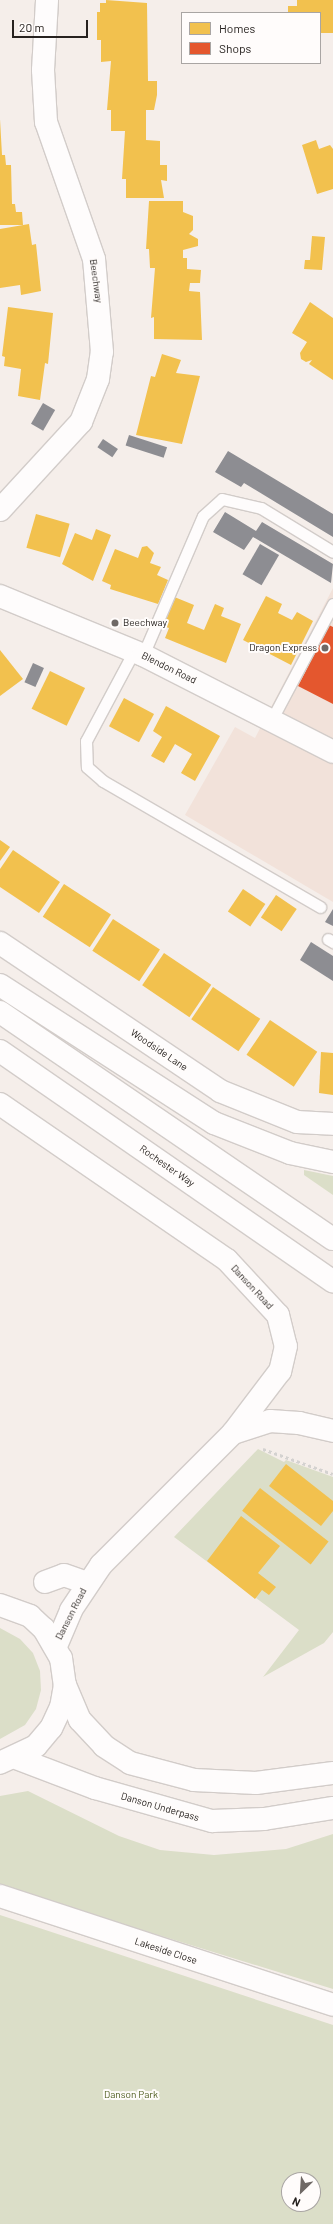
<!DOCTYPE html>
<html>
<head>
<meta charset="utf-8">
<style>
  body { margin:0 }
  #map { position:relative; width:333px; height:2224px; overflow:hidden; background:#f5eeea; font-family:Barlow,sans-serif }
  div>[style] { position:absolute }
  .commercial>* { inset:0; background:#f2e2da }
  .green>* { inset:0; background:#dbdec8 }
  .homes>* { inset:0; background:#f2c14e; transform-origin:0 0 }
  .shops>* { inset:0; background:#e4572e }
  .industry>* { inset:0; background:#8d8d92; transform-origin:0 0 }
  .path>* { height:2.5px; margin-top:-1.25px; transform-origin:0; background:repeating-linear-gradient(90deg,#d4d2d0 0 3px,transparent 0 6px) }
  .roads { filter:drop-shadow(1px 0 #d2ccc9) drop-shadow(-1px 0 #d2ccc9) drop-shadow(0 1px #d2ccc9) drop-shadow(0 -1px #d2ccc9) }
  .service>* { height:11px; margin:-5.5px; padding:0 5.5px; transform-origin:5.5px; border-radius:5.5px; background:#fefcfc }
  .minor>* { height:22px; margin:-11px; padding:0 11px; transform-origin:11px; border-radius:11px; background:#fefcfc }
  .tertiary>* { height:22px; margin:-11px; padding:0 11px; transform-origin:11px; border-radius:11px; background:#fefcfc }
  .secondary>* { height:22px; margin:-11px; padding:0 11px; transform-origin:11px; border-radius:11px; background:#fefcfc }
  .primary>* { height:22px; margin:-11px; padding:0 11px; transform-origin:11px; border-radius:11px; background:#fefcfc }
  .trunk>* { height:22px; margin:-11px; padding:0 11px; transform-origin:11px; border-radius:11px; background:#fefcfc }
  .dots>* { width:11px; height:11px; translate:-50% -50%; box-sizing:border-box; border:2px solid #fffcfb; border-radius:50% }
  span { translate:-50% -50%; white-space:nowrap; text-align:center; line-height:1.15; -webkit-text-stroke:4px #fffcfb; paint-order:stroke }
  .street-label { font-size:10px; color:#27221f }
  .poi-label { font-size:10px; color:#27221f }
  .left { translate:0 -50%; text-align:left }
  .right { translate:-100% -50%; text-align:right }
  .park-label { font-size:10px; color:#515f22 }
  .legend { position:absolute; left:181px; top:12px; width:140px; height:52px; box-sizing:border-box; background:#fffcfb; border:1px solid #a9a5a3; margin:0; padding:5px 7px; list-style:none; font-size:12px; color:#27221f }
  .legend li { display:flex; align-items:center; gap:8px; height:20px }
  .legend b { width:20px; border:1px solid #a9a5a3 }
  .north { position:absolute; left:281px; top:2172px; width:40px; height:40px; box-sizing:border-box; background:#fffcfb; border:1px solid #a9a5a3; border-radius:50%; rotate:205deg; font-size:11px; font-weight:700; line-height:16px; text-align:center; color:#27221f }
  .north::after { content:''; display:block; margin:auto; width:14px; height:18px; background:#6f6966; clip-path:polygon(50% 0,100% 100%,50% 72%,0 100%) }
  .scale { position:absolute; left:12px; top:20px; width:76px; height:18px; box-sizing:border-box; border:2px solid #27221f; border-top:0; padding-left:5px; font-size:12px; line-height:14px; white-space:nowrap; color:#27221f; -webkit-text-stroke:3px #fffcfb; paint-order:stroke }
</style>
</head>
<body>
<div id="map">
  <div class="commercial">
    <i style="clip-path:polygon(333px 588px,333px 902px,185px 815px,235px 727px,255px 738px)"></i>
  </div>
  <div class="green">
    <i style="clip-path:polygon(304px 1170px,333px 1176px,333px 1195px,304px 1175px)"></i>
    <i style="clip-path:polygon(258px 1449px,284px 1462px,286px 1460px,333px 1477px,333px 1632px,324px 1643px,263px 1677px,299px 1630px,174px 1537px)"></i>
    <i style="clip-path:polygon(0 1628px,20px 1639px,33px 1653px,40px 1671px,41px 1690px,36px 1709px,25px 1725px,0 1739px)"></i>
    <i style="clip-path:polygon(28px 1791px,119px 1836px,160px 1850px,214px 1855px,286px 1849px,333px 1834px,333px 1989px,0 1886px,0 1796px)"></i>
    <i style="clip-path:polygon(evenodd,0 1915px,333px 2025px,333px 2224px,0 2224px,0 1915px,289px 2180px,313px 2180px,313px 2204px,289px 2204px,289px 2180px)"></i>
  </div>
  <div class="homes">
    <i style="clip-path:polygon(106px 0,147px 3px,148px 81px,157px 81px,157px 95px,154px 110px,146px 110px,146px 140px,160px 141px,160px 165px,167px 165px,167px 181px,161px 180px,164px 198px,126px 198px,126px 179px,122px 179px,125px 131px,111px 131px,111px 110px,107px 110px,111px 61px,101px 62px,101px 40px,97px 40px,97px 12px,100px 12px,100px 3px,106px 3px)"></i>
    <i style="clip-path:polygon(297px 0,333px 0,333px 33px,320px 33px,320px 13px,288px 13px,288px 6px,297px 6px)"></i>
    <i style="clip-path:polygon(0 119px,2px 155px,5px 155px,6px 165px,11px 165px,12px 204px,15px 204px,16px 212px,22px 212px,23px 225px,0 225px)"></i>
    <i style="clip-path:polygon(316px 140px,319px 149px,330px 145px,333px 149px,333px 189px,317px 194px,302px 145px)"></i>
    <i style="clip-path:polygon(149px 201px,183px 201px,183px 212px,193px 216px,193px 230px,189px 234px,198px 239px,198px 246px,183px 250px,183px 258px,187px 258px,187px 269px,201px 270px,200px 283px,190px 283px,189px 291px,200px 292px,202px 340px,154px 339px,154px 317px,151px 318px,155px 268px,150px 268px,149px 249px,146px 249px)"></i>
    <i style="clip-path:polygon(29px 224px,32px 245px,36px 244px,41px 291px,21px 295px,20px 285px,0 288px,0 229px)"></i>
    <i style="clip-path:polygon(312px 236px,325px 237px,322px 270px,304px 269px,305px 260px,310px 260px)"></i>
    <i style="clip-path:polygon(310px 302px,333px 318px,333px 380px,309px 364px,312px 360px,306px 362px,301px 359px,300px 353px,307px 342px,292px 333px)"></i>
    <i style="clip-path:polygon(8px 307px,53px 313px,48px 364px,45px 363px,40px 400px,18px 396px,21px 369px,4px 366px,5px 357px,2px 356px)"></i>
    <i style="clip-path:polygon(162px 354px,181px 360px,176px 373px,200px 376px,182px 444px,136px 435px,151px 376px,155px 377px)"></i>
    <i style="left:36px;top:514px;width:35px;height:35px;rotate:16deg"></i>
    <i style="clip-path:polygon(96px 529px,111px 535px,93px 581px,62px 564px,75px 533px,92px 540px)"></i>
    <i style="clip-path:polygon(147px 546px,154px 553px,150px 563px,161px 567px,157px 575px,168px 580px,158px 604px,110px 589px,111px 585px,102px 581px,115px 549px,138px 558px,142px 547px)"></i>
    <i style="clip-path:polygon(172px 596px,194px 605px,187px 623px,204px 630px,215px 604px,224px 608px,221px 616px,241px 624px,226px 663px,165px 638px,169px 628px,160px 625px)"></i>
    <i style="clip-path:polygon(266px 596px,282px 604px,278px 613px,292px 620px,297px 612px,313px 621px,291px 665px,243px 640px)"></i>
    <i style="clip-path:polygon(0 650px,23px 679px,0 696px)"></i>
    <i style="left:50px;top:671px;width:39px;height:42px;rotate:26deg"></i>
    <i style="left:124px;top:698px;width:34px;height:32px;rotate:28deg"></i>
    <i style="clip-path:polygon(166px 706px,220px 736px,195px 781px,181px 773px,192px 754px,175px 744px,164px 763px,151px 756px,162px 737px,153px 731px)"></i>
    <i style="clip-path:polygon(0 840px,10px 847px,0 861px)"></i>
    <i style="clip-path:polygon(13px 850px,60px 882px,39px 913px,0 887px,0 869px)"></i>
    <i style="left:64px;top:884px;width:56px;height:39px;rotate:33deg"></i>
    <i style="left:243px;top:889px;width:27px;height:27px;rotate:34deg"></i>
    <i style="left:276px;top:895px;width:25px;height:27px;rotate:34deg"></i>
    <i style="left:113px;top:919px;width:56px;height:38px;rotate:33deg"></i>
    <i style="left:164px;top:953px;width:57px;height:39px;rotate:34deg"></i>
    <i style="left:213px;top:987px;width:57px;height:39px;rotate:34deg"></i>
    <i style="left:270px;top:1020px;width:57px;height:42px;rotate:34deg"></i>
    <i style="clip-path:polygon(321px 1052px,333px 1053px,333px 1095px,319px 1093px)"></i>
    <i style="clip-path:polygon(286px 1464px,333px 1501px,333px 1511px,321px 1526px,269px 1486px)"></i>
    <i style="left:260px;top:1488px;width:87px;height:29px;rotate:38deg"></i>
    <i style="clip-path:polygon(241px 1516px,280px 1546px,258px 1573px,276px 1587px,269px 1595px,262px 1590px,255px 1599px,207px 1561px)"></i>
  </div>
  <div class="shops">
    <i style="clip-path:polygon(329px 625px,333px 627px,333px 704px,298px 686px)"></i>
  </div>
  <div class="industry">
    <i style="left:43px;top:403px;width:14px;height:24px;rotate:30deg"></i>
    <i style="left:129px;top:435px;width:40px;height:11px;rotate:18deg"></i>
    <i style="left:103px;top:439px;width:18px;height:10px;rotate:34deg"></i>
    <i style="clip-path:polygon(228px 451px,333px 514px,333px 537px,244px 483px,241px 487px,215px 472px)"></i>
    <i style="clip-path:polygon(225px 512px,256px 531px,262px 522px,333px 564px,331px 583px,253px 537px,244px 550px,213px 532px)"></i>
    <i style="left:260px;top:544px;width:22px;height:35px;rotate:30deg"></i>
    <i style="left:33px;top:663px;width:12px;height:21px;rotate:24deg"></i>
    <i style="clip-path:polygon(333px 909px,333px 926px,325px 922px)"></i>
    <i style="clip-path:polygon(311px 942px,333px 956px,333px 981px,300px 960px)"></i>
  </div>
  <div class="path">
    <i style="left:263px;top:1449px;width:74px;rotate:19.7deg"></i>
  </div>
  <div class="roads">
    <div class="service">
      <i style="left:134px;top:651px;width:102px;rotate:118.1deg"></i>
      <i style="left:86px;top:741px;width:26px;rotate:88deg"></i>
      <i style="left:87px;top:767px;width:21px;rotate:41deg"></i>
      <i style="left:103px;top:781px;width:251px;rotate:30.1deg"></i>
      <i style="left:143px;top:655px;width:151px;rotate:-66.7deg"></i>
      <i style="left:203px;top:516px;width:25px;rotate:-42deg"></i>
      <i style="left:222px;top:499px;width:40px;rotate:13deg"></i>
      <i style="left:261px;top:508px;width:84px;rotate:31.4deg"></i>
      <i style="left:272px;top:719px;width:130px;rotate:-62.1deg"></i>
      <i style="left:328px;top:939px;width:6px;rotate:31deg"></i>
    </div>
    <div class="minor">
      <i style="left:0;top:510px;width:120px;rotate:-47.4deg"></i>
      <i style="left:81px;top:422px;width:46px;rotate:-68.4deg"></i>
      <i style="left:98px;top:379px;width:27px;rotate:-82deg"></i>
      <i style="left:102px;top:352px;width:93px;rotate:-94.9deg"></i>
      <i style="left:94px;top:259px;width:145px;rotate:-109.3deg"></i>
      <i style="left:46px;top:122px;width:52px;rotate:-93.3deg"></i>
      <i style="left:43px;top:70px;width:70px;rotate:-86.7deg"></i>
      <i style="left:0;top:943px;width:265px;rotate:33.9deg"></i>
      <i style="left:220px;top:1091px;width:83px;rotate:21.9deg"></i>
      <i style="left:297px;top:1122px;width:36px;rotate:3deg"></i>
      <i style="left:0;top:1104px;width:275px;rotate:34.5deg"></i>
      <i style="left:227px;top:1260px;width:75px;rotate:47.2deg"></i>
      <i style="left:278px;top:1315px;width:32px;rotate:76deg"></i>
      <i style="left:286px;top:1346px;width:26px;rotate:103deg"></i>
      <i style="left:280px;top:1371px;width:78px;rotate:127.2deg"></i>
      <i style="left:45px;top:1582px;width:20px;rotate:-20deg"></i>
      <i style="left:64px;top:1575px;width:24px;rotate:19deg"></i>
      <i style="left:0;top:1896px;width:350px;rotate:18.1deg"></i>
    </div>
    <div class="tertiary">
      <i style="left:56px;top:1646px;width:39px;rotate:-67deg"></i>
      <i style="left:71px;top:1610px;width:54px;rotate:-56.3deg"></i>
      <i style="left:101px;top:1565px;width:187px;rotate:-45deg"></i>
    </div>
    <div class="secondary">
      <i style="left:0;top:596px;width:155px;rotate:22.4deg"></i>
      <i style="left:143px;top:655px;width:213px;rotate:27deg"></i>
    </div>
    <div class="primary">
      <i style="left:0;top:1605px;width:32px;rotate:20deg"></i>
      <i style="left:30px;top:1616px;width:19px;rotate:43deg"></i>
      <i style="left:44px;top:1629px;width:34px;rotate:60deg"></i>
      <i style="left:61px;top:1658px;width:27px;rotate:82deg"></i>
      <i style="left:65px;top:1685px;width:22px;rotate:100deg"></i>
      <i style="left:61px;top:1707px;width:23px;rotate:115deg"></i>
      <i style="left:51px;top:1728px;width:23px;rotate:130deg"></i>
      <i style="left:36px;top:1746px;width:40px;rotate:155deg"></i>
      <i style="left:65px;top:1685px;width:38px;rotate:67deg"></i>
      <i style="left:80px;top:1720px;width:35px;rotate:47deg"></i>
      <i style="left:104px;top:1746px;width:31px;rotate:33deg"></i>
      <i style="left:130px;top:1763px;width:66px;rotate:14.9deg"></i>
      <i style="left:194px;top:1780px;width:62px;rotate:2.8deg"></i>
      <i style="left:256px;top:1783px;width:78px;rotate:-7.4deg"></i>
      <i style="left:16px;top:1758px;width:85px;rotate:20.8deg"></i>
      <i style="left:95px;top:1788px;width:122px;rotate:15.8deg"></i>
      <i style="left:212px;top:1821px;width:52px;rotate:-2.2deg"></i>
      <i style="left:264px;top:1819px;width:70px;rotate:-9.1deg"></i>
    </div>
    <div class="trunk">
      <i style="left:0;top:985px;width:255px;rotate:32.8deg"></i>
      <i style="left:214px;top:1123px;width:82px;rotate:21.5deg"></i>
      <i style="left:290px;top:1153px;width:44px;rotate:11.8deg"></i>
      <i style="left:0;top:1012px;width:403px;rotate:34.3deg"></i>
      <i style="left:0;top:1051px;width:405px;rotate:34.7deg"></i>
      <i style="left:233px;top:1433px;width:39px;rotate:-18deg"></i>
      <i style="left:270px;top:1421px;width:29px;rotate:4deg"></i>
      <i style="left:299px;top:1423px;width:35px;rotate:13deg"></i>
    </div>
  </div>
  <div class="dots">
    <i style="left:115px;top:623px;background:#6f6966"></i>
    <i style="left:325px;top:648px;background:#6f6966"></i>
  </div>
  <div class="street-label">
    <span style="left:96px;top:281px;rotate:82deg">Beechway</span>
    <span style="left:169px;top:668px;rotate:26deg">Blendon Road</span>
    <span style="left:159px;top:1050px;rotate:34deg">Woodside Lane</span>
    <span style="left:167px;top:1166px;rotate:35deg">Rochester Way</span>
    <span style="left:252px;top:1287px;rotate:47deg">Danson Road</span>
    <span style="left:71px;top:1614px;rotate:-63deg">Danson Road</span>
    <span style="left:160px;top:1807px;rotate:16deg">Danson Underpass</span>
    <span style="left:166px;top:1951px;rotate:18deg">Lakeside Close</span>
  </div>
  <div class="poi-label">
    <span class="left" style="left:123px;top:623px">Beechway</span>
    <span class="right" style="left:317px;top:648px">Dragon Express</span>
  </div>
  <div class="park-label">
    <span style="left:131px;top:2095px">Danson Park</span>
  </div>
  <ul class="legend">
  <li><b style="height:11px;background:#f2c14e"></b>Homes</li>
  <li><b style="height:11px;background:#e4572e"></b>Shops</li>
  </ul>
  <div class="north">N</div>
  <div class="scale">20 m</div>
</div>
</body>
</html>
